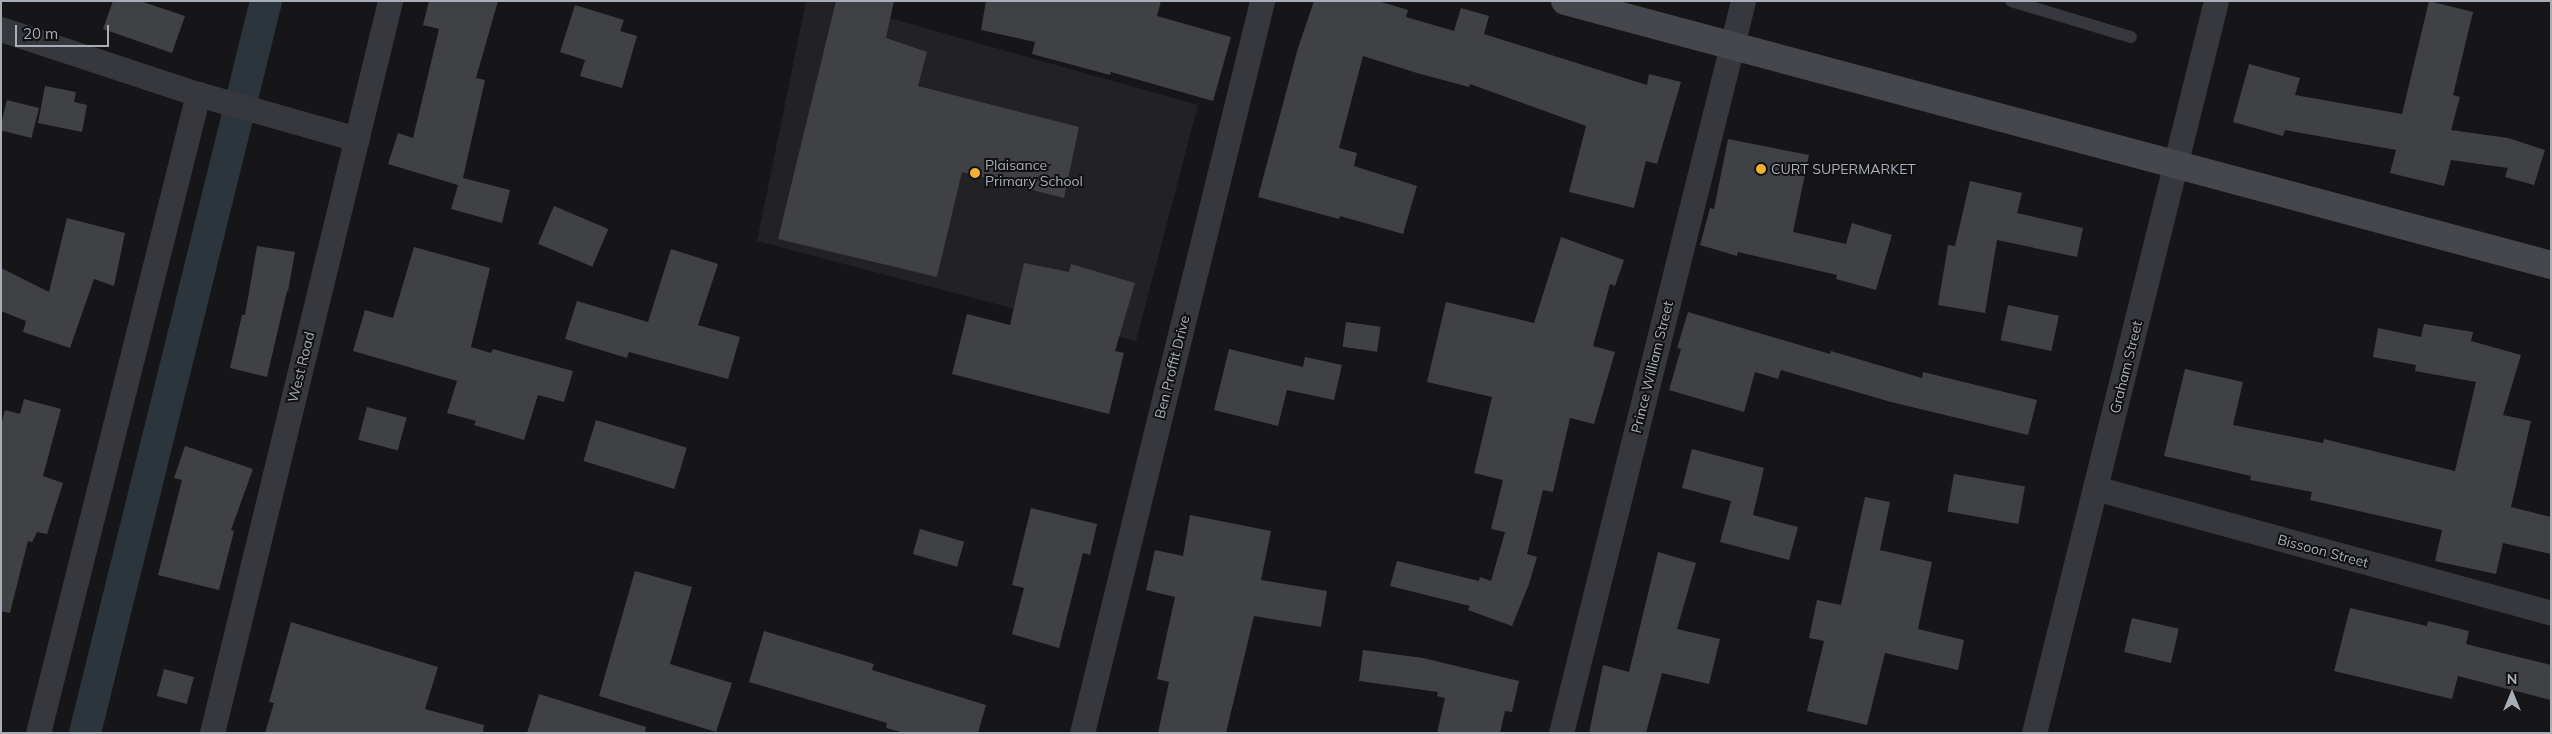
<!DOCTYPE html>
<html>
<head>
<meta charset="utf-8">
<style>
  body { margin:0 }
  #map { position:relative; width:2552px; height:734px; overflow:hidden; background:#161618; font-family:Mulish,sans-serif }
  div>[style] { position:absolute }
  .built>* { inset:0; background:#222225 }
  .canal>* { height:32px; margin:-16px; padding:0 16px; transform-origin:16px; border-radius:16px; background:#2c353c }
  .building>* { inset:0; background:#404145; transform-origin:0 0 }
  .lane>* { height:12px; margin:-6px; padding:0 6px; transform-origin:6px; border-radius:6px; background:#37383d }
  .street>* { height:25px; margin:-12.5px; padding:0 12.5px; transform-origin:12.5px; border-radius:12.5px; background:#37383d }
  .secondary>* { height:28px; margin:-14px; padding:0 14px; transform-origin:14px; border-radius:14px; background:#45474d }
  .dots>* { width:14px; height:14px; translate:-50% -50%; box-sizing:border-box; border:2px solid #111113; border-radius:50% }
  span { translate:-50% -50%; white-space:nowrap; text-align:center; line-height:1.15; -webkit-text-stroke:4px #111113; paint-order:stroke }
  .poi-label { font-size:14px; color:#a8adb8 }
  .left { translate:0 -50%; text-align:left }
  .street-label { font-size:14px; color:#a8adb8 }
  .frame { position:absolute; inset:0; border:2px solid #a8adb8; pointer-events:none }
  .north { position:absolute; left:2487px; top:669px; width:50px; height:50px; -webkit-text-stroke:4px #111113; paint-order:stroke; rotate:0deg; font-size:14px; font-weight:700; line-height:20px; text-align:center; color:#a8adb8 }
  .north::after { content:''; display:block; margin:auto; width:18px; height:22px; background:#a8adb8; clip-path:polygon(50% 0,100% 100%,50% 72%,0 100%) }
  .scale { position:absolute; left:15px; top:25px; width:94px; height:22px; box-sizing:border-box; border:2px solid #a8adb8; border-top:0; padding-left:6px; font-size:15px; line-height:18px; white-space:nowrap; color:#a8adb8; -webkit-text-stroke:4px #111113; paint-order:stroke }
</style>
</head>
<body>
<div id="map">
  <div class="built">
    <i style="clip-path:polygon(806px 1px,829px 1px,1198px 105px,1136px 341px,757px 241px)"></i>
  </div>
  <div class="canal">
    <i style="left:85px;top:733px;width:754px;rotate:-76.11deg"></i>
  </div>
  <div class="building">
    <i style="clip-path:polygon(113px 1px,140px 1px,185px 16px,172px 53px,103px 29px)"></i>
    <i style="clip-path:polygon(429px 1px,498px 1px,476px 78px,485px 80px,463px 178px,510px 190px,502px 223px,451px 209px,458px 185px,388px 164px,398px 133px,413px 138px,439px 29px,423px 25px)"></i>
    <i style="clip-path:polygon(836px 1px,894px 1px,886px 38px,927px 52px,918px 86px,1079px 127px,1064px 198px,962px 172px,937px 277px,778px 239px)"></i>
    <i style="clip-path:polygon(986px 1px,1161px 1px,1157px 16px,1231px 37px,1213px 101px,1111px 72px,1110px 75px,1032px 54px,1035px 42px,981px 30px)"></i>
    <i style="clip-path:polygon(1314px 1px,1378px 1px,1408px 10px,1406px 17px,1454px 31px,1461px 8px,1489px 16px,1484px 34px,1647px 85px,1649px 74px,1681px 82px,1657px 164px,1646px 161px,1634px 208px,1569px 192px,1586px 126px,1470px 84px,1469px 87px,1417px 73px,1363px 56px,1339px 148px,1357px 153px,1354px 166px,1417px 186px,1403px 234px,1340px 216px,1339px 219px,1258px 197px,1298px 48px)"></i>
    <i style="clip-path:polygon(2429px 1px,2473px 12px,2453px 95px,2460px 97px,2451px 130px,2508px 138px,2545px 150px,2534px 185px,2505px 177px,2508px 168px,2451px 160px,2444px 186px,2390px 173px,2396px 150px,2285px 130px,2283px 136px,2233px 122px,2249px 64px,2300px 78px,2295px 95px,2402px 114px)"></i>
    <i style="clip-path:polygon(575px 5px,624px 20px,620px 31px,637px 36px,622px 88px,580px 76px,585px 60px,560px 52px)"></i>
    <i style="clip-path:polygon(45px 86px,76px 92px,74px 102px,87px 105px,82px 132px,38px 123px)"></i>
    <i style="left:7px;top:100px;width:33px;height:31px;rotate:14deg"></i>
    <i style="clip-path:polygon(1728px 139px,1809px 155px,1793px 232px,1846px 244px,1852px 223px,1892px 235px,1876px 290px,1836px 279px,1837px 275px,1738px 252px,1737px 256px,1700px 245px,1710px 208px,1714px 209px)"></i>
    <i style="clip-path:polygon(1970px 181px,2022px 193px,2017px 213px,2083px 228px,2077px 257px,1997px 240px,1985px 313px,1938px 305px,1948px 245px,1955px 246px)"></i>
    <i style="left:554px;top:206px;width:59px;height:41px;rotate:23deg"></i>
    <i style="clip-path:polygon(67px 218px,125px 233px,114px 286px,94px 279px,70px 348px,23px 332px,26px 321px,1px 311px,1px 268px,49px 292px)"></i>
    <i style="clip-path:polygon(1561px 237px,1624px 260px,1615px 286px,1610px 284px,1593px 346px,1615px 352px,1594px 424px,1570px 418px,1553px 492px,1543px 490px,1527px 554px,1537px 557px,1529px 584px,1512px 626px,1468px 610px,1470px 606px,1390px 586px,1397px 561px,1479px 581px,1480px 577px,1491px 581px,1505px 532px,1491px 529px,1503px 480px,1474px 473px,1492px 397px,1427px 382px,1446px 302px,1534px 323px)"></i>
    <i style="clip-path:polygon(257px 246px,295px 252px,288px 291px,287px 291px,267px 377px,230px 368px,242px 315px,245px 315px)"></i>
    <i style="clip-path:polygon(414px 247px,490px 268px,471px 347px,491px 353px,493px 349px,573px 371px,564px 402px,538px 395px,524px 440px,474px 425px,476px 421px,447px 413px,457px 381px,353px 351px,365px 310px,393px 318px)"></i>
    <i style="clip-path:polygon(671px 249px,718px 264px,698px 325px,740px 337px,728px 379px,629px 352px,627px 358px,565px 339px,577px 301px,648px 322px)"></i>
    <i style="clip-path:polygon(1024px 263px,1069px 272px,1071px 264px,1135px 283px,1115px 351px,1124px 353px,1109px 414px,952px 374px,967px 314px,1010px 325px)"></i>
    <i style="left:2008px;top:305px;width:52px;height:36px;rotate:12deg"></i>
    <i style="clip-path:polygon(1688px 312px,1830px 354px,1831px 351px,1922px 378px,1923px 372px,2037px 400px,2028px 435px,1891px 402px,1781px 370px,1778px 379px,1755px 372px,1744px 412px,1669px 390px,1681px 349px,1677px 348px)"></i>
    <i style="left:1346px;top:322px;width:35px;height:25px;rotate:8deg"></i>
    <i style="clip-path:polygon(2424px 324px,2473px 332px,2471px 341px,2521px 355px,2503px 415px,2531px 421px,2511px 507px,2551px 517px,2551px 554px,2503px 543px,2496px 574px,2435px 561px,2442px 530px,2310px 500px,2312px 492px,2250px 480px,2251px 476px,2164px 456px,2185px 369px,2243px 382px,2233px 425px,2323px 443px,2324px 439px,2455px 471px,2476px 382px,2415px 371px,2416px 365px,2373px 357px,2378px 328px,2421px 337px)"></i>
    <i style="clip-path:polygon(1229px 349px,1303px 367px,1305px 357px,1342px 365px,1334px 400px,1287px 390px,1278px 426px,1214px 410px)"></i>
    <i style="clip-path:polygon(24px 399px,61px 409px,43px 476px,63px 483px,47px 534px,37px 532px,32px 542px,28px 541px,10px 613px,1px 611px,1px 425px,5px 410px,20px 414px)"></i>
    <i style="left:367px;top:407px;width:41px;height:34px;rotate:15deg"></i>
    <i style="left:596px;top:420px;width:95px;height:43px;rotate:17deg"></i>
    <i style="clip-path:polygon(185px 446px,253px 469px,231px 530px,234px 531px,219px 590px,158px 575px,182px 480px,174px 478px)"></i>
    <i style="clip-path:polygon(1692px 449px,1764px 468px,1753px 515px,1798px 527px,1789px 560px,1720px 542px,1731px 501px,1682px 488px)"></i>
    <i style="left:1954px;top:474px;width:72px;height:38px;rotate:10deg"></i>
    <i style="clip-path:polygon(1865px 497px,1890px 502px,1880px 550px,1932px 562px,1918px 629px,1964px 640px,1958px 670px,1885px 653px,1867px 725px,1807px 711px,1824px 641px,1809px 638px,1817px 600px,1841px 605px)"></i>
    <i style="clip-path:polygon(1031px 508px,1097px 524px,1090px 555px,1083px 553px,1059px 648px,1012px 634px,1024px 588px,1012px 585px)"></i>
    <i style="clip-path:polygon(1190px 515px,1271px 531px,1261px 580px,1327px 591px,1321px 627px,1254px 616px,1226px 733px,1158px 733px,1169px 682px,1157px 679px,1175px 597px,1146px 590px,1155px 550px,1183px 556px)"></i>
    <i style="left:920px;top:529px;width:46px;height:26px;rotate:16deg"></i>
    <i style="clip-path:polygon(1658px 552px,1696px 563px,1677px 629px,1720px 639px,1709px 684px,1662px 673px,1646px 733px,1589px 733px,1603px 665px,1629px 672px)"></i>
    <i style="clip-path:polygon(635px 571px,692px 587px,670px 664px,732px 683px,716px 732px,599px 696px)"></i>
    <i style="clip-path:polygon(2350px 608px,2427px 626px,2428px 621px,2469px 631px,2466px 644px,2551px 665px,2551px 700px,2458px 676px,2452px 699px,2334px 671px)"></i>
    <i style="left:2132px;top:618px;width:48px;height:35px;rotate:13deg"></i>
    <i style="clip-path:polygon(291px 622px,438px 667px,425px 709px,484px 725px,483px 733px,265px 733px,274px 703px,269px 702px)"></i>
    <i style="clip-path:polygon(764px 631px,874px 664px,872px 670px,986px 705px,978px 733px,904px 733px,886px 728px,887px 723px,749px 682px)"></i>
    <i style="clip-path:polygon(1363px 650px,1423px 658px,1519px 681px,1512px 712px,1505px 711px,1500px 733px,1437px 733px,1445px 698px,1437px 696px,1438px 692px,1359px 681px)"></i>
    <i style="left:164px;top:669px;width:31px;height:28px;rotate:15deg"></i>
    <i style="clip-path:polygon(539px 694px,646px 727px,645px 733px,527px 733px)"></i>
  </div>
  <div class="lane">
    <i style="left:2011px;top:1px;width:125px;rotate:16.7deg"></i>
  </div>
  <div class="street">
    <i style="left:1px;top:29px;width:207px;rotate:18.3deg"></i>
    <i style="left:198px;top:94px;width:165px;rotate:15.8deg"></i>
    <i style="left:2095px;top:488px;width:473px;rotate:15.3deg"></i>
    <i style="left:38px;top:733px;width:659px;rotate:-75.94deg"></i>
    <i style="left:212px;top:733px;width:753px;rotate:-76.33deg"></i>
    <i style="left:1082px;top:733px;width:754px;rotate:-76.18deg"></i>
    <i style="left:1561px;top:733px;width:754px;rotate:-76.04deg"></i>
    <i style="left:2034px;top:733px;width:754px;rotate:-76.04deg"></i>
  </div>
  <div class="secondary">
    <i style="left:1565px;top:1px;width:1021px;rotate:14.99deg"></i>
  </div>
  <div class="dots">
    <i style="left:1761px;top:169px;background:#f2b134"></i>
    <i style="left:975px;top:173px;background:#f2b134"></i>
  </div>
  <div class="poi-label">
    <span class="left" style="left:985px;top:173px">Plaisance<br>Primary School</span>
    <span class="left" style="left:1771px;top:169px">CURT SUPERMARKET</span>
  </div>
  <div class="street-label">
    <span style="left:301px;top:367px;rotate:-76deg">West Road</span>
    <span style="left:1172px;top:367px;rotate:-76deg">Ben Proffit Drive</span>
    <span style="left:1652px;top:367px;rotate:-76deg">Prince William Street</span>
    <span style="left:2126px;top:367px;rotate:-76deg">Graham Street</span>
    <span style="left:2323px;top:551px;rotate:15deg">Bissoon Street</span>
  </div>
  <div class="frame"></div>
  <div class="north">N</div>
  <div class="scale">20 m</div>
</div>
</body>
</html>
